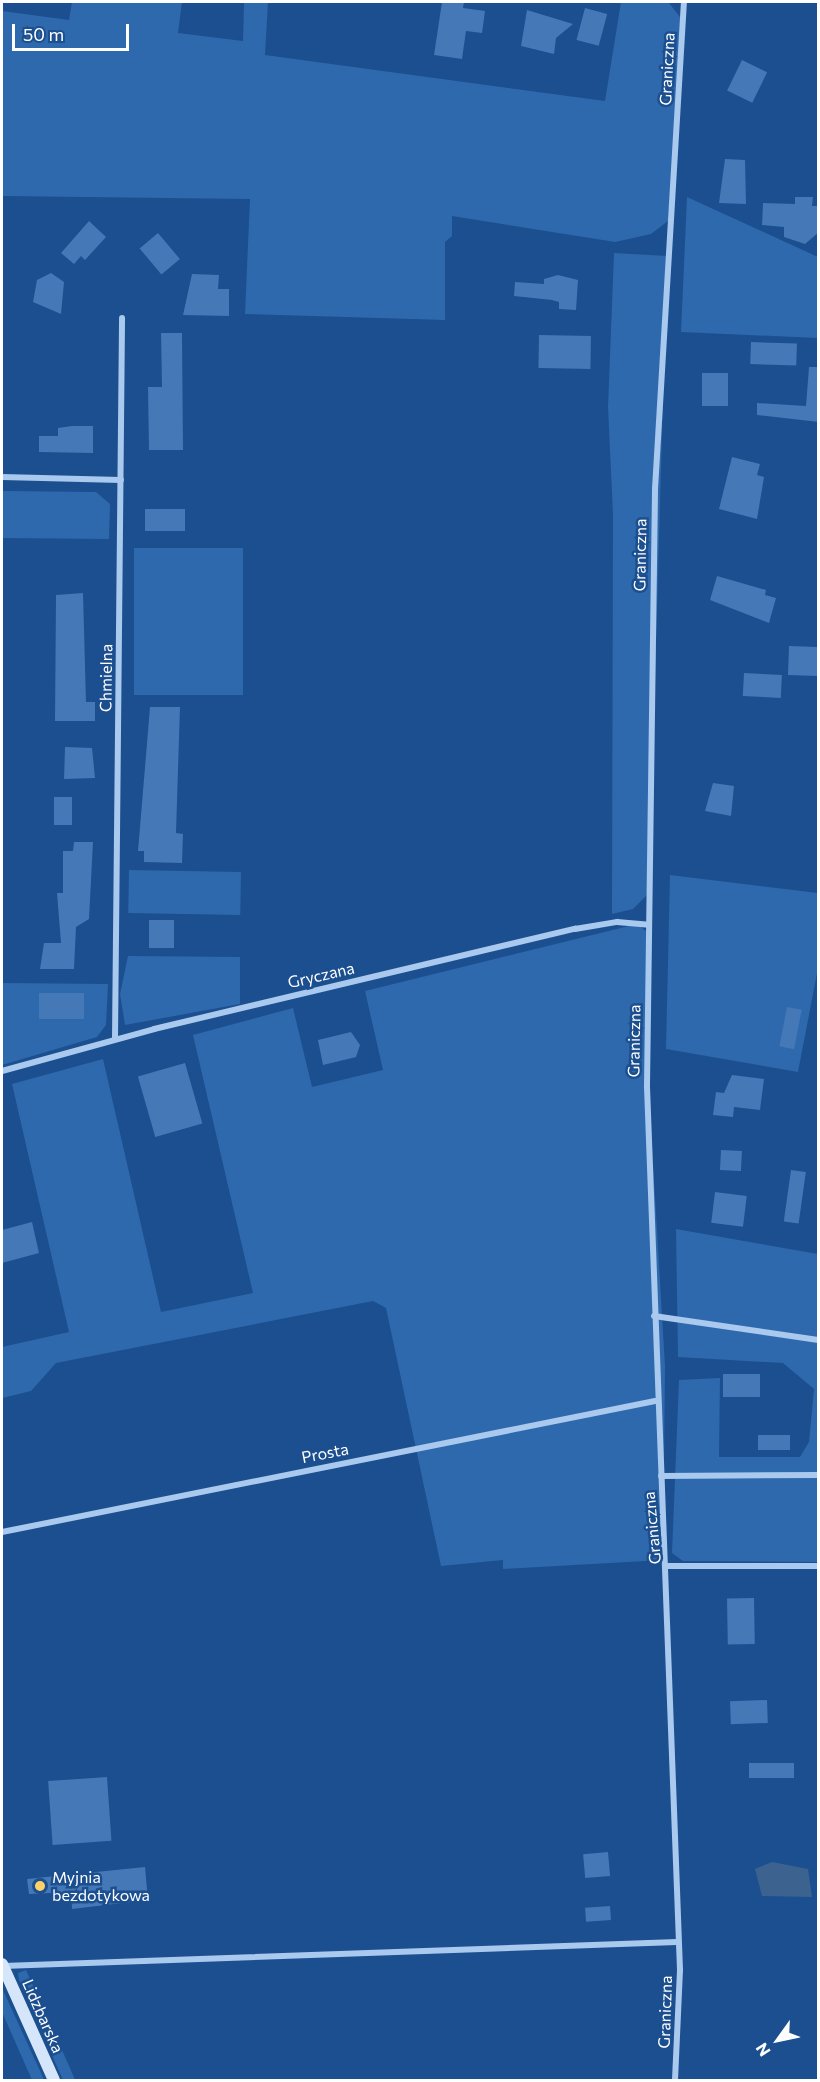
<!DOCTYPE html>
<html>
<head>
<meta charset="utf-8">
<style>
  body { margin:0 }
  #map { position:relative; width:820px; height:2082px; overflow:hidden; background:#1b4f8f; font-family:Commissioner,sans-serif }
  div>[style] { position:absolute }
  .green>* { inset:0; background:#2e69ad; transform-origin:0 0 }
  .water>* { inset:0; background:#3c6290 }
  .building>* { inset:0; background:#4478b7; transform-origin:0 0 }
  .minor>* { height:6px; margin:-3px; padding:0 3px; transform-origin:3px; border-radius:3px; background:#a9c9ee }
  .secondary>* { height:12px; margin:-6px; padding:0 6px; transform-origin:6px; border-radius:6px; background:#d6e6fa }
  .dots>* { width:16px; height:16px; translate:-50% -50%; box-sizing:border-box; border:3px solid #1b4f8f; border-radius:50% }
  span { translate:-50% -50%; white-space:nowrap; text-align:center; line-height:1.15; -webkit-text-stroke:5px #1b4f8f; paint-order:stroke }
  .street-label { font-size:16px; color:#fff }
  .poi-label { font-size:16px; color:#fff }
  .left { translate:0 -50%; text-align:left }
  .frame { position:absolute; inset:0; border:3px solid #fff; pointer-events:none }
  .north { position:absolute; left:748px; top:2010px; width:60px; height:60px; -webkit-text-stroke:4px #1b4f8f; paint-order:stroke; rotate:237deg; font-size:16px; font-weight:700; line-height:24px; text-align:center; color:#fff }
  .north::after { content:''; display:block; margin:auto; width:21px; height:27px; background:#fff; clip-path:polygon(50% 0,100% 100%,50% 72%,0 100%) }
  .scale { position:absolute; left:12px; top:24px; width:117px; height:27px; box-sizing:border-box; border:3px solid #fff; border-top:0; padding-left:8px; font-size:18px; line-height:21px; white-space:nowrap; color:#fff; -webkit-text-stroke:4px #1b4f8f; paint-order:stroke }
</style>
</head>
<body>
<div id="map">
  <div class="green">
    <i style="clip-path:polygon(72px 2px,182px 2px,178px 33px,243px 41px,244px 2px,268px 2px,265px 55px,605px 101px,621px 2px,669px 3px,683px 21px,668px 221px,651px 234px,615px 242px,452px 216px,452px 236px,445px 242px,445px 320px,245px 314px,250px 199px,2px 196px,2px 11px,69px 20px)"></i>
    <i style="clip-path:polygon(687px 197px,818px 257px,818px 338px,681px 332px)"></i>
    <i style="clip-path:polygon(614px 253px,667px 256px,649px 893px,633px 909px,612px 914px,613px 515px,608px 407px)"></i>
    <i style="clip-path:polygon(2px 491px,96px 492px,110px 504px,109px 539px,2px 538px)"></i>
    <i style="left:134px;top:548px;width:109px;height:147px"></i>
    <i style="left:129px;top:870px;width:112px;height:43px;rotate:1deg"></i>
    <i style="clip-path:polygon(670px 875px,818px 893px,818px 968px,798px 1072px,666px 1049px)"></i>
    <i style="clip-path:polygon(637px 924px,651px 935px,648px 1078px,665px 1366px,663px 1560px,503px 1569px,503px 1560px,441px 1566px,386px 1308px,373px 1301px,56px 1363px,31px 1391px,2px 1398px,2px 1347px,69px 1332px,12px 1084px,103px 1059px,161px 1312px,253px 1293px,193px 1035px,293px 1008px,312px 1087px,383px 1070px,365px 991px)"></i>
    <i style="clip-path:polygon(128px 956px,240px 957px,240px 1004px,125px 1025px,120px 994px)"></i>
    <i style="clip-path:polygon(3px 983px,108px 984px,106px 1025px,97px 1037px,2px 1065px)"></i>
    <i style="clip-path:polygon(676px 1229px,818px 1254px,818px 1562px,683px 1561px,672px 1553px,679px 1380px,720px 1378px,719px 1457px,800px 1457px,809px 1442px,814px 1389px,783px 1363px,678px 1357px)"></i>
    <i style="clip-path:polygon(26px 1970px,70px 2068px,75px 2080px,63px 2080px,19px 1980px,18px 1973px)"></i>
    <i style="clip-path:polygon(2px 1988px,41px 2073px,44px 2080px,32px 2080px,2px 2012px)"></i>
  </div>
  <div class="water">
    <i style="clip-path:polygon(772px 1862px,808px 1869px,812px 1897px,762px 1896px,755px 1869px)"></i>
  </div>
  <div class="building">
    <i style="clip-path:polygon(442px 2px,464px 2px,463px 8px,485px 11px,482px 33px,466px 31px,462px 59px,434px 55px)"></i>
    <i style="left:585px;top:8px;width:23px;height:33px;rotate:15deg"></i>
    <i style="clip-path:polygon(527px 10px,573px 24px,556px 38px,554px 54px,521px 46px)"></i>
    <i style="left:742px;top:60px;width:28px;height:34px;rotate:26deg"></i>
    <i style="clip-path:polygon(725px 159px,745px 160px,746px 204px,719px 203px)"></i>
    <i style="clip-path:polygon(795px 197px,813px 197px,812px 206px,819px 206px,819px 232px,805px 244px,784px 237px,784px 227px,762px 225px,763px 203px,795px 204px)"></i>
    <i style="clip-path:polygon(89px 221px,106px 237px,85px 260px,81px 256px,74px 264px,61px 253px)"></i>
    <i style="left:158px;top:233px;width:34px;height:24px;rotate:50deg"></i>
    <i style="clip-path:polygon(51px 273px,64px 282px,61px 314px,33px 302px,37px 280px)"></i>
    <i style="clip-path:polygon(192px 274px,219px 275px,218px 289px,229px 289px,229px 316px,183px 315px)"></i>
    <i style="clip-path:polygon(558px 275px,578px 280px,576px 310px,559px 309px,559px 302px,552px 300px,514px 296px,515px 282px,544px 284px,544px 279px)"></i>
    <i style="clip-path:polygon(161px 333px,182px 333px,183px 450px,149px 450px,148px 387px,162px 387px)"></i>
    <i style="left:539px;top:335px;width:52px;height:33px;rotate:1deg"></i>
    <i style="left:751px;top:342px;width:46px;height:22px;rotate:2deg"></i>
    <i style="clip-path:polygon(809px 367px,819px 367px,819px 422px,757px 415px,757px 403px,806px 406px)"></i>
    <i style="left:702px;top:373px;width:26px;height:33px"></i>
    <i style="clip-path:polygon(72px 426px,93px 426px,93px 453px,39px 452px,39px 436px,58px 436px,58px 428px)"></i>
    <i style="clip-path:polygon(732px 457px,760px 464px,757px 475px,764px 477px,757px 519px,719px 509px)"></i>
    <i style="left:145px;top:509px;width:40px;height:22px"></i>
    <i style="clip-path:polygon(717px 576px,766px 590px,765px 595px,776px 598px,769px 623px,710px 600px)"></i>
    <i style="clip-path:polygon(83px 593px,86px 702px,95px 702px,95px 721px,55px 721px,56px 595px)"></i>
    <i style="left:789px;top:646px;width:29px;height:29px;rotate:2deg"></i>
    <i style="left:744px;top:673px;width:38px;height:23px;rotate:3deg"></i>
    <i style="clip-path:polygon(150px 707px,180px 707px,176px 833px,183px 834px,182px 863px,144px 862px,144px 851px,138px 851px)"></i>
    <i style="clip-path:polygon(65px 747px,92px 748px,95px 778px,64px 779px)"></i>
    <i style="clip-path:polygon(713px 783px,734px 786px,731px 816px,705px 811px)"></i>
    <i style="left:72px;top:797px;width:28px;height:18px;rotate:90deg"></i>
    <i style="clip-path:polygon(74px 842px,93px 842px,89px 919px,76px 927px,74px 969px,40px 969px,44px 943px,61px 943px,57px 893px,63px 893px,63px 851px,73px 851px)"></i>
    <i style="left:149px;top:920px;width:25px;height:28px"></i>
    <i style="left:39px;top:993px;width:45px;height:26px"></i>
    <i style="left:787px;top:1007px;width:15px;height:40px;rotate:11deg"></i>
    <i style="clip-path:polygon(351px 1032px,360px 1045px,356px 1057px,323px 1065px,318px 1040px)"></i>
    <i style="left:185px;top:1063px;width:63px;height:49px;rotate:74deg"></i>
    <i style="clip-path:polygon(732px 1075px,764px 1079px,760px 1110px,734px 1107px,733px 1117px,713px 1115px,716px 1092px,724px 1093px)"></i>
    <i style="left:721px;top:1150px;width:21px;height:20px;rotate:3deg"></i>
    <i style="left:791px;top:1170px;width:15px;height:52px;rotate:8deg"></i>
    <i style="left:715px;top:1192px;width:32px;height:31px;rotate:7deg"></i>
    <i style="clip-path:polygon(32px 1222px,39px 1253px,2px 1263px,2px 1230px)"></i>
    <i style="left:723px;top:1374px;width:37px;height:23px"></i>
    <i style="left:758px;top:1435px;width:32px;height:15px"></i>
    <i style="left:754px;top:1598px;width:46px;height:27px;rotate:89deg"></i>
    <i style="left:767px;top:1700px;width:23px;height:37px;rotate:88deg"></i>
    <i style="left:749px;top:1763px;width:45px;height:15px"></i>
    <i style="left:107px;top:1777px;width:64px;height:59px;rotate:86deg"></i>
    <i style="left:608px;top:1852px;width:24px;height:25px;rotate:85deg"></i>
    <i style="clip-path:polygon(145px 1867px,148px 1900px,72px 1909px,71px 1892px,29px 1894px,27px 1879px)"></i>
    <i style="left:610px;top:1906px;width:14px;height:25px;rotate:86deg"></i>
  </div>
  <div class="minor">
    <i style="left:2px;top:477px;width:119px;rotate:1.4deg"></i>
    <i style="left:115px;top:1039px;width:721px;rotate:-89.44deg"></i>
    <i style="left:2px;top:1071px;width:158px;rotate:-15.4deg"></i>
    <i style="left:154px;top:1029px;width:433px;rotate:-13.4deg"></i>
    <i style="left:575px;top:929px;width:43px;rotate:-9.5deg"></i>
    <i style="left:617px;top:922px;width:32px;rotate:5deg"></i>
    <i style="left:654px;top:1316px;width:166px;rotate:8.3deg"></i>
    <i style="left:661px;top:1476px;width:157px;rotate:-0.4deg"></i>
    <i style="left:2px;top:1532px;width:666px;rotate:-11.34deg"></i>
    <i style="left:668px;top:1566px;width:150px"></i>
    <i style="left:3px;top:1966px;width:674px;rotate:-2.04deg"></i>
    <i style="left:675px;top:2080px;width:110px;rotate:-87.4deg"></i>
    <i style="left:680px;top:1970px;width:885px;rotate:-92.14deg"></i>
    <i style="left:647px;top:1086px;width:597px;rotate:-89.23deg"></i>
    <i style="left:655px;top:489px;width:488px;rotate:-86.6deg"></i>
  </div>
  <div class="secondary">
    <i style="left:2px;top:1964px;width:127px;rotate:65.9deg"></i>
  </div>
  <div class="dots">
    <i style="left:40px;top:1886px;background:#ffd166"></i>
  </div>
  <div class="street-label">
    <span style="left:667px;top:69px;rotate:-87deg">Graniczna</span>
    <span style="left:640px;top:555px;rotate:-89deg">Graniczna</span>
    <span style="left:106px;top:678px;rotate:-89deg">Chmielna</span>
    <span style="left:321px;top:975px;rotate:-13deg">Gryczana</span>
    <span style="left:634px;top:1041px;rotate:-89deg">Graniczna</span>
    <span style="left:325px;top:1453px;rotate:-11deg">Prosta</span>
    <span style="left:652px;top:1528px;rotate:-95deg">Graniczna</span>
    <span style="left:665px;top:2012px;rotate:-88deg">Graniczna</span>
    <span style="left:43px;top:2016px;rotate:66deg">Lidzbarska</span>
  </div>
  <div class="poi-label">
    <span class="left" style="left:52px;top:1886px">Myjnia<br>bezdotykowa</span>
  </div>
  <div class="frame"></div>
  <div class="north">N</div>
  <div class="scale">50 m</div>
</div>
</body>
</html>
